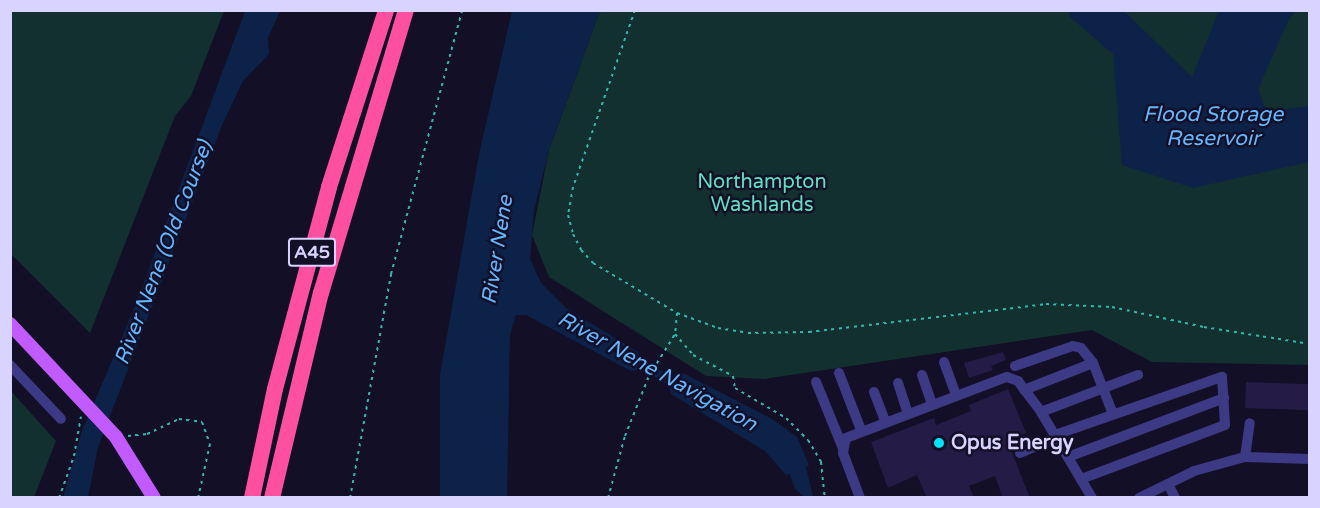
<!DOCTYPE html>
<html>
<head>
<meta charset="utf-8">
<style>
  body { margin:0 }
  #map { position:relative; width:1320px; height:508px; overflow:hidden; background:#130f26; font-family:"Varela Round",sans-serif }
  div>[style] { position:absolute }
  .green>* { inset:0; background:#12302f }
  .water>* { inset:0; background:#0c2248 }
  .building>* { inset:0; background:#241b47; transform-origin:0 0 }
  .path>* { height:2px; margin-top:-1px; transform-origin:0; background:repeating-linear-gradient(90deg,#2fb8b0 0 3px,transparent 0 7.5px) }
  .minor>* { height:10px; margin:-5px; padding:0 5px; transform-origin:5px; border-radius:5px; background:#3d3a85 }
  .major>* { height:14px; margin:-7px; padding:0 7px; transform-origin:7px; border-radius:7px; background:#c25bff }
  .highway>* { height:16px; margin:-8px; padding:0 8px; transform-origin:8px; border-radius:8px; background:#ff4fa3 }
  .dots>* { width:16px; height:16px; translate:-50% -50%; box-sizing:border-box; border:3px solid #130f26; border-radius:50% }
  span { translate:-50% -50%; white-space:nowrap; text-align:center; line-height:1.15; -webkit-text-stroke:5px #130f26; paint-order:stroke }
  .shield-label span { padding:2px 4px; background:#130f26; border:2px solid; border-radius:4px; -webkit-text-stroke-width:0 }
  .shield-label { font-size:18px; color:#d9d4ff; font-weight:700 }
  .park-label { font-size:20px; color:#5fe0c0 }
  .poi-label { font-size:20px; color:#d9d4ff; font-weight:700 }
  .left { translate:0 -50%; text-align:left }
  .water-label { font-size:21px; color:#62b6ff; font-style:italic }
  .frame { position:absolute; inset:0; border:12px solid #d9d4ff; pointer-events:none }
</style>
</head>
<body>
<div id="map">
  <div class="green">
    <i style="clip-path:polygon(10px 11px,224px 11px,191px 96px,175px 116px,90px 333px,11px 254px)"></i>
    <i style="clip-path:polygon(600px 11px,1309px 11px,1309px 365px,1152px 362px,1092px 330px,764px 379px,706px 376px,549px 277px,532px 235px,549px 150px)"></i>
    <i style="clip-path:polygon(11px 391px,56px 441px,34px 497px,11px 497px)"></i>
  </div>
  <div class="water">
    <i style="clip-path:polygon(245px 11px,280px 11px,268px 38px,269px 54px,243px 81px,222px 125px,98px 447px,88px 497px,63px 498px,82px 431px,136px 304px)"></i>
    <i style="clip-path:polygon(512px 11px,600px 11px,549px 150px,534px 211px,530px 259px,541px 283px,566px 308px,638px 352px,642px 361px,670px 375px,683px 373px,772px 419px,797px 437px,809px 465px,806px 467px,813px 497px,804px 497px,795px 489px,790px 474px,786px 475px,765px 451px,671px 394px,669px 385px,640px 369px,631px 371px,526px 315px,516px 315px,510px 335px,507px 497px,440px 497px,440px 375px,479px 154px)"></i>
    <i style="clip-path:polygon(1068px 11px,1124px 11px,1192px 77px,1219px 11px,1296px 11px,1289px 19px,1258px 89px,1264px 106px,1272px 111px,1309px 106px,1309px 162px,1193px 188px,1122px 165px,1113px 54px,1070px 17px)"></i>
  </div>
  <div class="building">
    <i style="clip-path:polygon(1003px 352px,1006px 360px,991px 366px,993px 370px,969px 378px,964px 363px)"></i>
    <i style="left:1246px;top:382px;width:64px;height:26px;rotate:2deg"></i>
    <i style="clip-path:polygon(1008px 389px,1026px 433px,1007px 440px,1030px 498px,1003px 498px,995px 476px,969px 486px,974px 498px,927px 498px,917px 475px,888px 488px,871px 442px,934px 418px,936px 425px,971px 411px,969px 405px)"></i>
  </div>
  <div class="path">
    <i style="left:635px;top:10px;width:188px;rotate:109.3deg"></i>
    <i style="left:573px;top:187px;width:28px;rotate:100deg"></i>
    <i style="left:568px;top:215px;width:20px;rotate:75deg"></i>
    <i style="left:573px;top:234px;width:18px;rotate:63deg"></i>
    <i style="left:581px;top:250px;width:18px;rotate:47deg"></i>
    <i style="left:593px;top:263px;width:98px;rotate:30.8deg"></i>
    <i style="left:677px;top:313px;width:21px;rotate:95deg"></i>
    <i style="left:675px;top:334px;width:28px;rotate:49deg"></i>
    <i style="left:693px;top:355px;width:45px;rotate:27.7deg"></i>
    <i style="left:733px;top:376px;width:12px;rotate:81deg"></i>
    <i style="left:735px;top:388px;width:59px;rotate:30.5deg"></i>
    <i style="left:786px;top:418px;width:31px;rotate:45deg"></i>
    <i style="left:808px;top:440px;width:26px;rotate:59deg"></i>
    <i style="left:821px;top:462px;width:36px;rotate:84deg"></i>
    <i style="left:677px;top:313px;width:44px;rotate:20.1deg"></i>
    <i style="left:718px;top:328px;width:30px;rotate:9deg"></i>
    <i style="left:748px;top:333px;width:61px;rotate:-0.9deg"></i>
    <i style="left:809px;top:332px;width:239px;rotate:-6.7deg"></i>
    <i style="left:1046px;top:304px;width:66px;rotate:2.6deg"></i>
    <i style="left:1112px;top:307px;width:94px;rotate:12.3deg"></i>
    <i style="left:1204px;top:327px;width:107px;rotate:9.1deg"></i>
    <i style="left:128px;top:436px;width:19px;rotate:-6deg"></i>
    <i style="left:147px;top:434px;width:35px;rotate:-25deg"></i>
    <i style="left:179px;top:419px;width:23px;rotate:7deg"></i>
    <i style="left:202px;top:422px;width:23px;rotate:70deg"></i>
    <i style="left:210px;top:444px;width:55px;rotate:102.5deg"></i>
    <i style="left:59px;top:498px;width:45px;rotate:-70.3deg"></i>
    <i style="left:74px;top:456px;width:40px;rotate:-80deg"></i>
    <i style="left:350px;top:498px;width:228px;rotate:-79.6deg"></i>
    <i style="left:391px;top:274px;width:273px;rotate:-74.9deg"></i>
    <i style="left:608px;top:498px;width:64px;rotate:-74.7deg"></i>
    <i style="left:625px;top:436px;width:65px;rotate:-68.2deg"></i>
    <i style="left:649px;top:376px;width:49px;rotate:-58.2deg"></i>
  </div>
  <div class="minor">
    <i style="left:944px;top:362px;width:35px;rotate:70deg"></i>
    <i style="left:10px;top:365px;width:74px;rotate:46.6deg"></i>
    <i style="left:1015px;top:366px;width:61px;rotate:-19deg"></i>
    <i style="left:1073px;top:346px;width:8px;rotate:14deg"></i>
    <i style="left:1081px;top:348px;width:19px;rotate:51deg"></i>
    <i style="left:1093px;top:363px;width:55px;rotate:68.6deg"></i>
    <i style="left:839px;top:373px;width:61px;rotate:68.9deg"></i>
    <i style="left:922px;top:375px;width:31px;rotate:71deg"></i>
    <i style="left:816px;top:382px;width:71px;rotate:67.8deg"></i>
    <i style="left:898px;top:383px;width:32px;rotate:72deg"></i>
    <i style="left:1024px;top:390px;width:74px;rotate:-21.4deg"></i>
    <i style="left:874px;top:392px;width:31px;rotate:69deg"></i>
    <i style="left:1041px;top:412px;width:104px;rotate:-20.9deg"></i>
    <i style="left:1055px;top:435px;width:177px;rotate:-19.2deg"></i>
    <i style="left:1222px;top:377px;width:48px;rotate:86.4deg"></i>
    <i style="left:1225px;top:425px;width:154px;rotate:159.4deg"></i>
    <i style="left:1020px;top:453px;width:39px;rotate:-23deg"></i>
    <i style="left:1068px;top:457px;width:167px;rotate:-20.7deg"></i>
    <i style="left:1245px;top:457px;width:34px;rotate:-82deg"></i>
    <i style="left:1168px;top:484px;width:16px;rotate:63deg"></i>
    <i style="left:860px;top:498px;width:48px;rotate:-110.7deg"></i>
    <i style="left:843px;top:453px;width:15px;rotate:-79deg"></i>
    <i style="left:846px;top:438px;width:172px;rotate:-20.8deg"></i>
    <i style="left:1007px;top:377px;width:12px;rotate:20deg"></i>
    <i style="left:1018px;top:381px;width:39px;rotate:53deg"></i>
    <i style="left:1041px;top:412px;width:100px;rotate:59.3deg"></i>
    <i style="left:1139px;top:498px;width:61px;rotate:-26.1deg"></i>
    <i style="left:1194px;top:471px;width:53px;rotate:-15.4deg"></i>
    <i style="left:1245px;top:457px;width:65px;rotate:1.8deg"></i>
  </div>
  <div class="major">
    <i style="left:10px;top:324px;width:155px;rotate:46.8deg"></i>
    <i style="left:116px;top:437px;width:72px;rotate:58.1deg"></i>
  </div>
  <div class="highway">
    <i style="left:252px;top:498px;width:111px;rotate:-78.1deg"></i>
    <i style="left:275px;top:389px;width:209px;rotate:-75deg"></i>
    <i style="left:329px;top:187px;width:186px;rotate:-72.1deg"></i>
    <i style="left:272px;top:498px;width:211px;rotate:-76.6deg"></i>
    <i style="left:321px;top:293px;width:295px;rotate:-73.3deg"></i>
  </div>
  <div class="dots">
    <i style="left:939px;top:443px;background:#00e5ff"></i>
  </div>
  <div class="shield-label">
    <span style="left:312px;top:252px">A45</span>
  </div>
  <div class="park-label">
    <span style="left:762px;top:194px">Northampton<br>Washlands</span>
  </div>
  <div class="poi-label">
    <span class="left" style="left:951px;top:443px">Opus Energy</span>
  </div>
  <div class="water-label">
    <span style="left:1213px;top:127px">Flood Storage<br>Reservoir</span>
    <span style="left:498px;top:250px;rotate:-81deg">River Nene</span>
    <span style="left:164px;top:253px;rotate:-69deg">River Nene (Old Course)</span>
    <span style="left:657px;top:372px;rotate:29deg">River Nene Navigation</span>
  </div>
  <div class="frame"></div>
</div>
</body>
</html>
